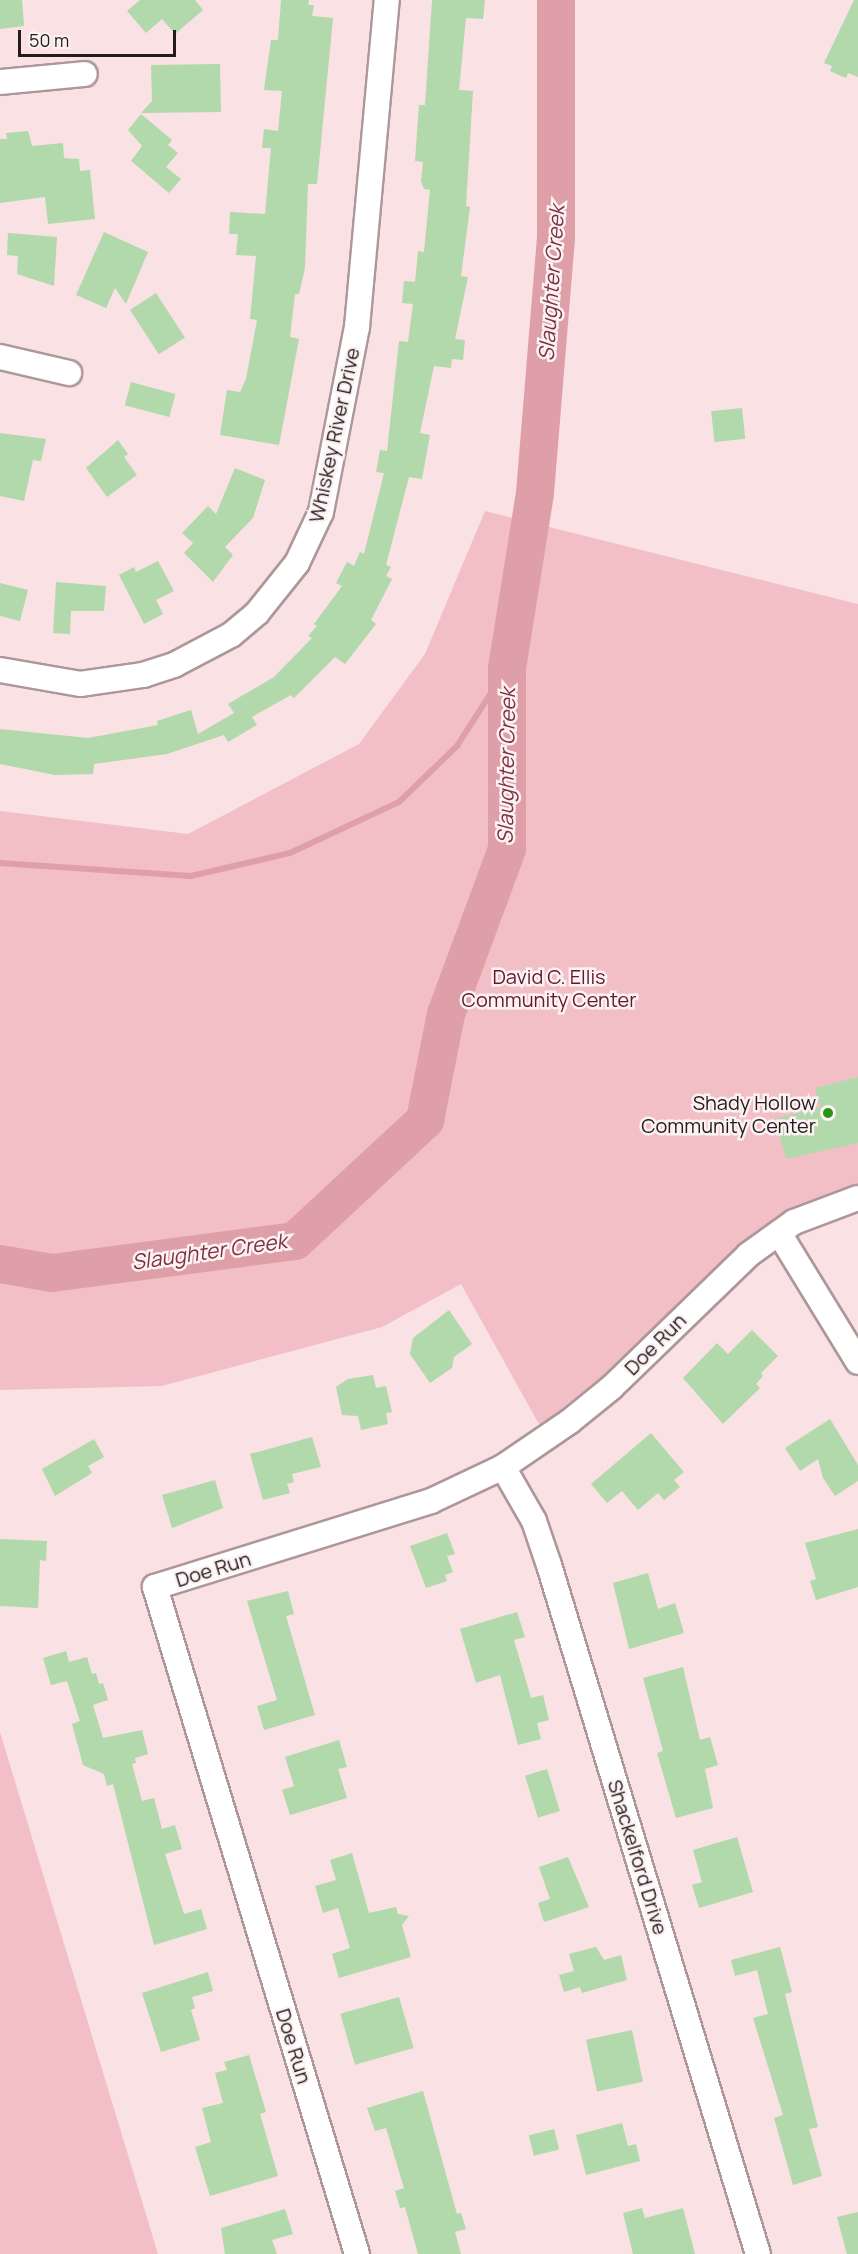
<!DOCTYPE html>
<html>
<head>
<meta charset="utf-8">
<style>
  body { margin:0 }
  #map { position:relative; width:858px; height:2254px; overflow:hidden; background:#f9e1e4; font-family:Manrope,sans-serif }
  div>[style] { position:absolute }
  .green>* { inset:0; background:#f2bfc6 }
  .stream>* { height:6px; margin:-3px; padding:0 3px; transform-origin:3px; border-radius:3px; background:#de9fa9 }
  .river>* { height:38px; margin:-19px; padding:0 19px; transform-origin:19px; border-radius:19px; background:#de9fa9 }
  .building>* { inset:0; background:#b1d9ab; transform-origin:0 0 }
  .roads { filter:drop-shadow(2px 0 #ad979a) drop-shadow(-2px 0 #ad979a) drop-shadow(0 2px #ad979a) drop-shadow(0 -2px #ad979a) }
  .street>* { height:24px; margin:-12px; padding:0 12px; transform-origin:12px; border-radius:12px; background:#fff }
  .dots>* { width:16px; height:16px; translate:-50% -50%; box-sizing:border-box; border:3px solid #fcf2f3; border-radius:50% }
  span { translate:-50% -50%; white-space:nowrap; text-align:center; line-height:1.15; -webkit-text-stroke:5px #fcf2f3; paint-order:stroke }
  .street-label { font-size:20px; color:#241b1c }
  .park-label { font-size:20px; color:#63192d }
  .poi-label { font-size:20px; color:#241b1c }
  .right { translate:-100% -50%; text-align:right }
  .water-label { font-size:21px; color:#7d3243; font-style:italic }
  .scale { position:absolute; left:18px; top:30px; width:158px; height:27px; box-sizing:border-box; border:3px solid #241b1c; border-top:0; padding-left:8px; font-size:18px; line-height:21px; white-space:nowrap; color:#241b1c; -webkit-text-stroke:4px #fcf2f3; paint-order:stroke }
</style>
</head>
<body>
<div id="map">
  <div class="green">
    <i style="clip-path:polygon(485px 511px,858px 604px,858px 1186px,826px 1198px,540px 1426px,461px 1284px,382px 1327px,162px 1386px,0 1390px,0 811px,188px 834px,359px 744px,425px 654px)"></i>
    <i style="clip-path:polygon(0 1732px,158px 2254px,0 2254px)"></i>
  </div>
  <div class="stream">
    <i style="left:0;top:863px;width:191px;rotate:3.9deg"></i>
    <i style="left:191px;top:876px;width:102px;rotate:-13.1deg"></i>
    <i style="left:290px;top:853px;width:120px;rotate:-25.1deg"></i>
    <i style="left:399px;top:802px;width:81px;rotate:-44deg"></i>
    <i style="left:457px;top:746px;width:93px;rotate:-57.3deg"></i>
  </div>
  <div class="river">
    <i style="left:0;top:1264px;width:53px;rotate:9.8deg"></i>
    <i style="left:52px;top:1273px;width:245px;rotate:-7.5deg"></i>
    <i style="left:295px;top:1241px;width:178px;rotate:-42.9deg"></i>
    <i style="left:425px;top:1120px;width:108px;rotate:-78.8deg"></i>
    <i style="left:446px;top:1014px;width:176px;rotate:-69.7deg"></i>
    <i style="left:507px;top:849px;width:181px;rotate:-90deg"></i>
    <i style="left:507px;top:668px;width:177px;rotate:-80.9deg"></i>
    <i style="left:535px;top:493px;width:257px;rotate:-85.3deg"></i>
    <i style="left:556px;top:237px;width:237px;rotate:-90deg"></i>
  </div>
  <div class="building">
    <i style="clip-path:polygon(0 0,22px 0,24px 26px,0 29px)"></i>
    <i style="clip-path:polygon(140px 0,195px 0,203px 10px,175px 34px,162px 19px,146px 33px,127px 11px)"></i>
    <i style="clip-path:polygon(281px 0,309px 0,308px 5px,314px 5px,312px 16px,333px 18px,317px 184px,308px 184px,305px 268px,299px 294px,295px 294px,290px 337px,299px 339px,279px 445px,220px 435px,227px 390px,240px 392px,246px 379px,257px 320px,250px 319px,256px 256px,236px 255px,238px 234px,229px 234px,230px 212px,265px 214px,271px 148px,262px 148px,264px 129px,278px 131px,282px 91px,264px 90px,271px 40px,278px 40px)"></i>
    <i style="clip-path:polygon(432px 0,485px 0,483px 19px,466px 18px,459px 90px,473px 91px,466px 206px,470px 207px,461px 276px,468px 277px,455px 339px,465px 340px,463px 360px,452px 359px,451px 368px,434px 366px,420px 433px,430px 435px,422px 479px,409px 477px,386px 565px,391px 567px,386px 576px,392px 579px,371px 620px,376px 624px,345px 664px,335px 657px,294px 698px,291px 695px,252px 717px,257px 725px,228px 742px,224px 735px,167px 754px,94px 764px,93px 774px,55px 775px,0 764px,0 729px,88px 738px,158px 725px,157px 721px,191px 710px,198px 734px,234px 713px,228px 704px,274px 677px,312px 638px,308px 636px,317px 626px,314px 624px,342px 586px,336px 583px,347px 562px,354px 566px,360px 552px,364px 554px,384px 473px,376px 472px,380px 450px,387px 451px,399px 341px,408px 342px,413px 304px,402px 303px,404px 281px,415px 282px,418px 251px,424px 252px,430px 190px,424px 189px,421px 181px,423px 162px,415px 161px,419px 105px,425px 105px)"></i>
    <i style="clip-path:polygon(854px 0,858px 0,858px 77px,848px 73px,846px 78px,830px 71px,832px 66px,824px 63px)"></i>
    <i style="clip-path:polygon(220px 64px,221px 112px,141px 113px,152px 101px,151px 65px)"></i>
    <i style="clip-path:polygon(141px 114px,172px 140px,168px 145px,178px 153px,166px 167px,181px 179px,169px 193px,131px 161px,142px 146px,128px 130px)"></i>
    <i style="clip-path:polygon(28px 131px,32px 146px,63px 143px,64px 158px,79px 159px,80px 171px,90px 170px,95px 219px,48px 224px,45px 197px,0 203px,0 139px,7px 139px,6px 133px)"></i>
    <i style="clip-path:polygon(104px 232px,148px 252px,126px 304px,115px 288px,106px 308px,76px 295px)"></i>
    <i style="clip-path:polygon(8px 233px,57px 237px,54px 286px,17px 274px,18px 256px,7px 255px)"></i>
    <i style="left:156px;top:293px;width:53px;height:31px;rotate:57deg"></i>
    <i style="left:131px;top:382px;width:46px;height:24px;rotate:15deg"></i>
    <i style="left:742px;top:408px;width:31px;height:31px;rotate:84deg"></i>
    <i style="clip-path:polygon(0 433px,46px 439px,41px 461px,33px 460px,24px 501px,0 496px)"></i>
    <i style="clip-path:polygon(118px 440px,128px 454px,124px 457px,137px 475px,107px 497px,86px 468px)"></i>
    <i style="clip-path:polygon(235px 468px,265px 480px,253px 518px,225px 547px,233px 555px,213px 582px,184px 553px,193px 543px,182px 533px,208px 506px,216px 514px)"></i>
    <i style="clip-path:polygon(158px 561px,174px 591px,156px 600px,163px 614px,144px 624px,119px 575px,134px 567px,136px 572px)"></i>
    <i style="clip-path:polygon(56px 582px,106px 586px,104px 611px,71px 611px,70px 634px,53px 633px)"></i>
    <i style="clip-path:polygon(0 583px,28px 590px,20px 621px,0 616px)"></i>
    <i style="clip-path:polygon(858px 1077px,858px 1143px,786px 1159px,775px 1119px,820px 1107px,815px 1088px)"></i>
    <i style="clip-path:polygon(449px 1310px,472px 1344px,454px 1357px,452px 1368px,430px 1383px,410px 1354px,413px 1338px)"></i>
    <i style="clip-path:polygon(752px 1330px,778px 1356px,761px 1373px,763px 1376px,756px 1384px,760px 1388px,723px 1424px,683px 1378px,717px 1343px,728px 1354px)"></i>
    <i style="clip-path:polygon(373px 1375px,376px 1388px,386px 1386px,392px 1412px,386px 1413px,388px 1424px,361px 1430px,358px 1416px,342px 1415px,336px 1387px,348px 1379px)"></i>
    <i style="clip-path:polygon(830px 1419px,858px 1465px,858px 1481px,835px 1496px,823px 1478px,818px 1459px,800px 1471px,785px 1448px)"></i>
    <i style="clip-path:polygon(651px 1433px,684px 1472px,674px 1480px,680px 1487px,664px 1500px,658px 1493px,638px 1510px,622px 1491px,607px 1503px,591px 1484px)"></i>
    <i style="clip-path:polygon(312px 1437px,321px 1467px,292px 1474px,294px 1482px,287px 1484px,290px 1493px,263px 1500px,250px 1454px)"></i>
    <i style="clip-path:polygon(94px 1439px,104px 1457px,88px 1466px,92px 1473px,55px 1496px,42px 1469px)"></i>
    <i style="clip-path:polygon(215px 1480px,223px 1508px,172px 1528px,162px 1495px)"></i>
    <i style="clip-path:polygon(858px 1529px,858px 1587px,816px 1600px,810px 1581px,816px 1579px,805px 1543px)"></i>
    <i style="clip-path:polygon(447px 1533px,455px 1554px,447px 1556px,453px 1572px,445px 1575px,447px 1581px,426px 1588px,410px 1546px)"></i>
    <i style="clip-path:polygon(0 1539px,47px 1541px,46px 1561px,40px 1560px,38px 1608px,0 1606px)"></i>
    <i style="clip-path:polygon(648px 1573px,658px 1609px,675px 1603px,684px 1633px,629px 1649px,613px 1583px)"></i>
    <i style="clip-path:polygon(288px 1591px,294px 1614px,286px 1616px,315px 1715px,264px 1730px,257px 1706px,277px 1700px,247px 1601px)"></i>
    <i style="clip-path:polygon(517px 1612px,525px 1637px,514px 1640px,531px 1698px,543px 1695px,549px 1720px,537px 1723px,541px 1739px,518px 1745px,500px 1675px,476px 1683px,460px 1629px)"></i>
    <i style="clip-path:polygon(66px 1651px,69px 1662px,87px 1657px,92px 1674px,96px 1673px,99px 1684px,103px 1683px,108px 1700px,93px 1705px,103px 1738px,142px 1730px,148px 1754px,135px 1758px,136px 1763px,132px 1764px,142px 1801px,154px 1798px,162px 1829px,175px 1825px,182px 1849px,165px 1854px,184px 1914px,201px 1909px,207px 1929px,154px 1945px,113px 1784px,107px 1786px,104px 1774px,83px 1765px,72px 1724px,80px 1721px,67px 1681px,51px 1685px,43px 1658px)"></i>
    <i style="clip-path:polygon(683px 1667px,700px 1740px,710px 1737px,718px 1765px,705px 1769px,713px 1808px,676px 1818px,657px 1753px,663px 1751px,643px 1678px)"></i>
    <i style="clip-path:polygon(339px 1740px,347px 1767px,338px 1769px,347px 1798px,290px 1815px,282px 1790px,294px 1786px,285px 1757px)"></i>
    <i style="left:547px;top:1769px;width:44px;height:23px;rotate:73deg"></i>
    <i style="clip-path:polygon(737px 1837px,753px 1892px,699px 1908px,692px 1885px,702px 1882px,693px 1850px)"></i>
    <i style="clip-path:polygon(352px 1853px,369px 1913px,396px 1907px,398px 1914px,409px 1916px,402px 1925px,411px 1957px,339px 1978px,332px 1954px,350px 1948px,338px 1908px,323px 1913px,315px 1886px,336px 1880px,330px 1860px)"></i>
    <i style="clip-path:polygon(568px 1857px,589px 1907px,544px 1922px,538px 1903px,550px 1899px,539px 1867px)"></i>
    <i style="clip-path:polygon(596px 1947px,604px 1960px,621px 1955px,627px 1980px,582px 1993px,580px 1987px,564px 1992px,559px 1975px,574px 1971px,569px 1954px)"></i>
    <i style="clip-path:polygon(780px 1947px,792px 1992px,785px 1994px,818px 2127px,809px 2129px,822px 2176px,793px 2185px,774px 2118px,783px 2115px,753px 2018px,768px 2014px,757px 1970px,735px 1976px,731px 1960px)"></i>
    <i style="clip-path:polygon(208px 1972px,213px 1991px,192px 1997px,195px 2008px,191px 2010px,200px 2040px,161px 2052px,142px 1993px)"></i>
    <i style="left:399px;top:1997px;width:53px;height:61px;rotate:74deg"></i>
    <i style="left:632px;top:2030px;width:53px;height:47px;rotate:78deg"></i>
    <i style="clip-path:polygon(249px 2055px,266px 2112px,260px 2114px,278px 2176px,210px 2196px,195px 2147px,211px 2142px,202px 2108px,223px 2103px,215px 2073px,227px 2070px,224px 2062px)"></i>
    <i style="clip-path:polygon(423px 2091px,457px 2214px,461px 2213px,466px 2229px,455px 2232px,461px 2254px,418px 2254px,405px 2207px,400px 2208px,395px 2191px,404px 2188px,386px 2128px,375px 2131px,367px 2108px)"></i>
    <i style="clip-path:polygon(622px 2123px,628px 2146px,636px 2144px,640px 2161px,586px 2175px,576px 2135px)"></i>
    <i style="left:554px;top:2129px;width:21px;height:26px;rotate:76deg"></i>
    <i style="clip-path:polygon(642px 2208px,645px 2218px,683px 2208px,695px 2254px,633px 2254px,623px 2213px)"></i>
    <i style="clip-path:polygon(285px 2209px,293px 2234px,272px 2240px,277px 2254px,225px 2254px,221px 2228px)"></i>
    <i style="clip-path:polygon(858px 2212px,858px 2254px,847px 2254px,837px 2217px)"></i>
  </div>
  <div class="roads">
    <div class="street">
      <i style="left:0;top:82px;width:85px;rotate:-5.4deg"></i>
      <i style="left:0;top:357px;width:71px;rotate:13.1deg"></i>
      <i style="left:0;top:670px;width:81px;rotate:9.9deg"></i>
      <i style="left:80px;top:684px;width:64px;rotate:-8.1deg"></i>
      <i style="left:143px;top:675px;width:33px;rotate:-18deg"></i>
      <i style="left:174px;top:665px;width:64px;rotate:-27.8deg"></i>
      <i style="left:231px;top:635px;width:34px;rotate:-40deg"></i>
      <i style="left:257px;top:613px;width:64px;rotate:-51.3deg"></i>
      <i style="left:297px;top:563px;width:56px;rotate:-64.8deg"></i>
      <i style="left:321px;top:512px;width:188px;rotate:-79deg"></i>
      <i style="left:357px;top:327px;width:328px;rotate:-84.8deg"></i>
      <i style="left:779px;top:1233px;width:151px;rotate:58.5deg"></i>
      <i style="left:503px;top:1467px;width:62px;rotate:60.1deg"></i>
      <i style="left:534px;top:1521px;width:46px;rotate:71.2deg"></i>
      <i style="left:549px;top:1565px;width:720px;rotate:73.13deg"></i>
      <i style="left:357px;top:2254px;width:697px;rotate:-106.85deg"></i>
      <i style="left:155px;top:1587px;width:289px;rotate:-17.3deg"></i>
      <i style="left:431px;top:1501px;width:80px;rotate:-25.3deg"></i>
      <i style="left:503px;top:1467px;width:80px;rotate:-34.3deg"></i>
      <i style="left:569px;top:1422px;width:55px;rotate:-39.1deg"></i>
      <i style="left:612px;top:1387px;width:190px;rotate:-44.1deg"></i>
      <i style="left:748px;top:1255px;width:57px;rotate:-35.7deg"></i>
      <i style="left:794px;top:1222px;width:68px;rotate:-20.6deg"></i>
    </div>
  </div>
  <div class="dots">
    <i style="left:828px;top:1113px;background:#2a9217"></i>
  </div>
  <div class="street-label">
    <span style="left:334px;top:435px;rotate:-78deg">Whiskey River Drive</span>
    <span style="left:655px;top:1344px;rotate:-45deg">Doe Run</span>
    <span style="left:213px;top:1569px;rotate:-17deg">Doe Run</span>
    <span style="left:638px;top:1857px;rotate:73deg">Shackelford Drive</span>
    <span style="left:294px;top:2046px;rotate:73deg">Doe Run</span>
  </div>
  <div class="park-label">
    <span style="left:549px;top:988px">David C. Ellis<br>Community Center</span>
  </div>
  <div class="poi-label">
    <span class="right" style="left:816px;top:1114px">Shady Hollow<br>Community Center</span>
  </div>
  <div class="water-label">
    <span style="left:551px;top:283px;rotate:-86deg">Slaughter Creek</span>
    <span style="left:506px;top:766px;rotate:-89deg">Slaughter Creek</span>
    <span style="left:209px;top:1251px;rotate:-8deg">Slaughter Creek</span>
  </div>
  <div class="scale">50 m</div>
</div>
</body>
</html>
